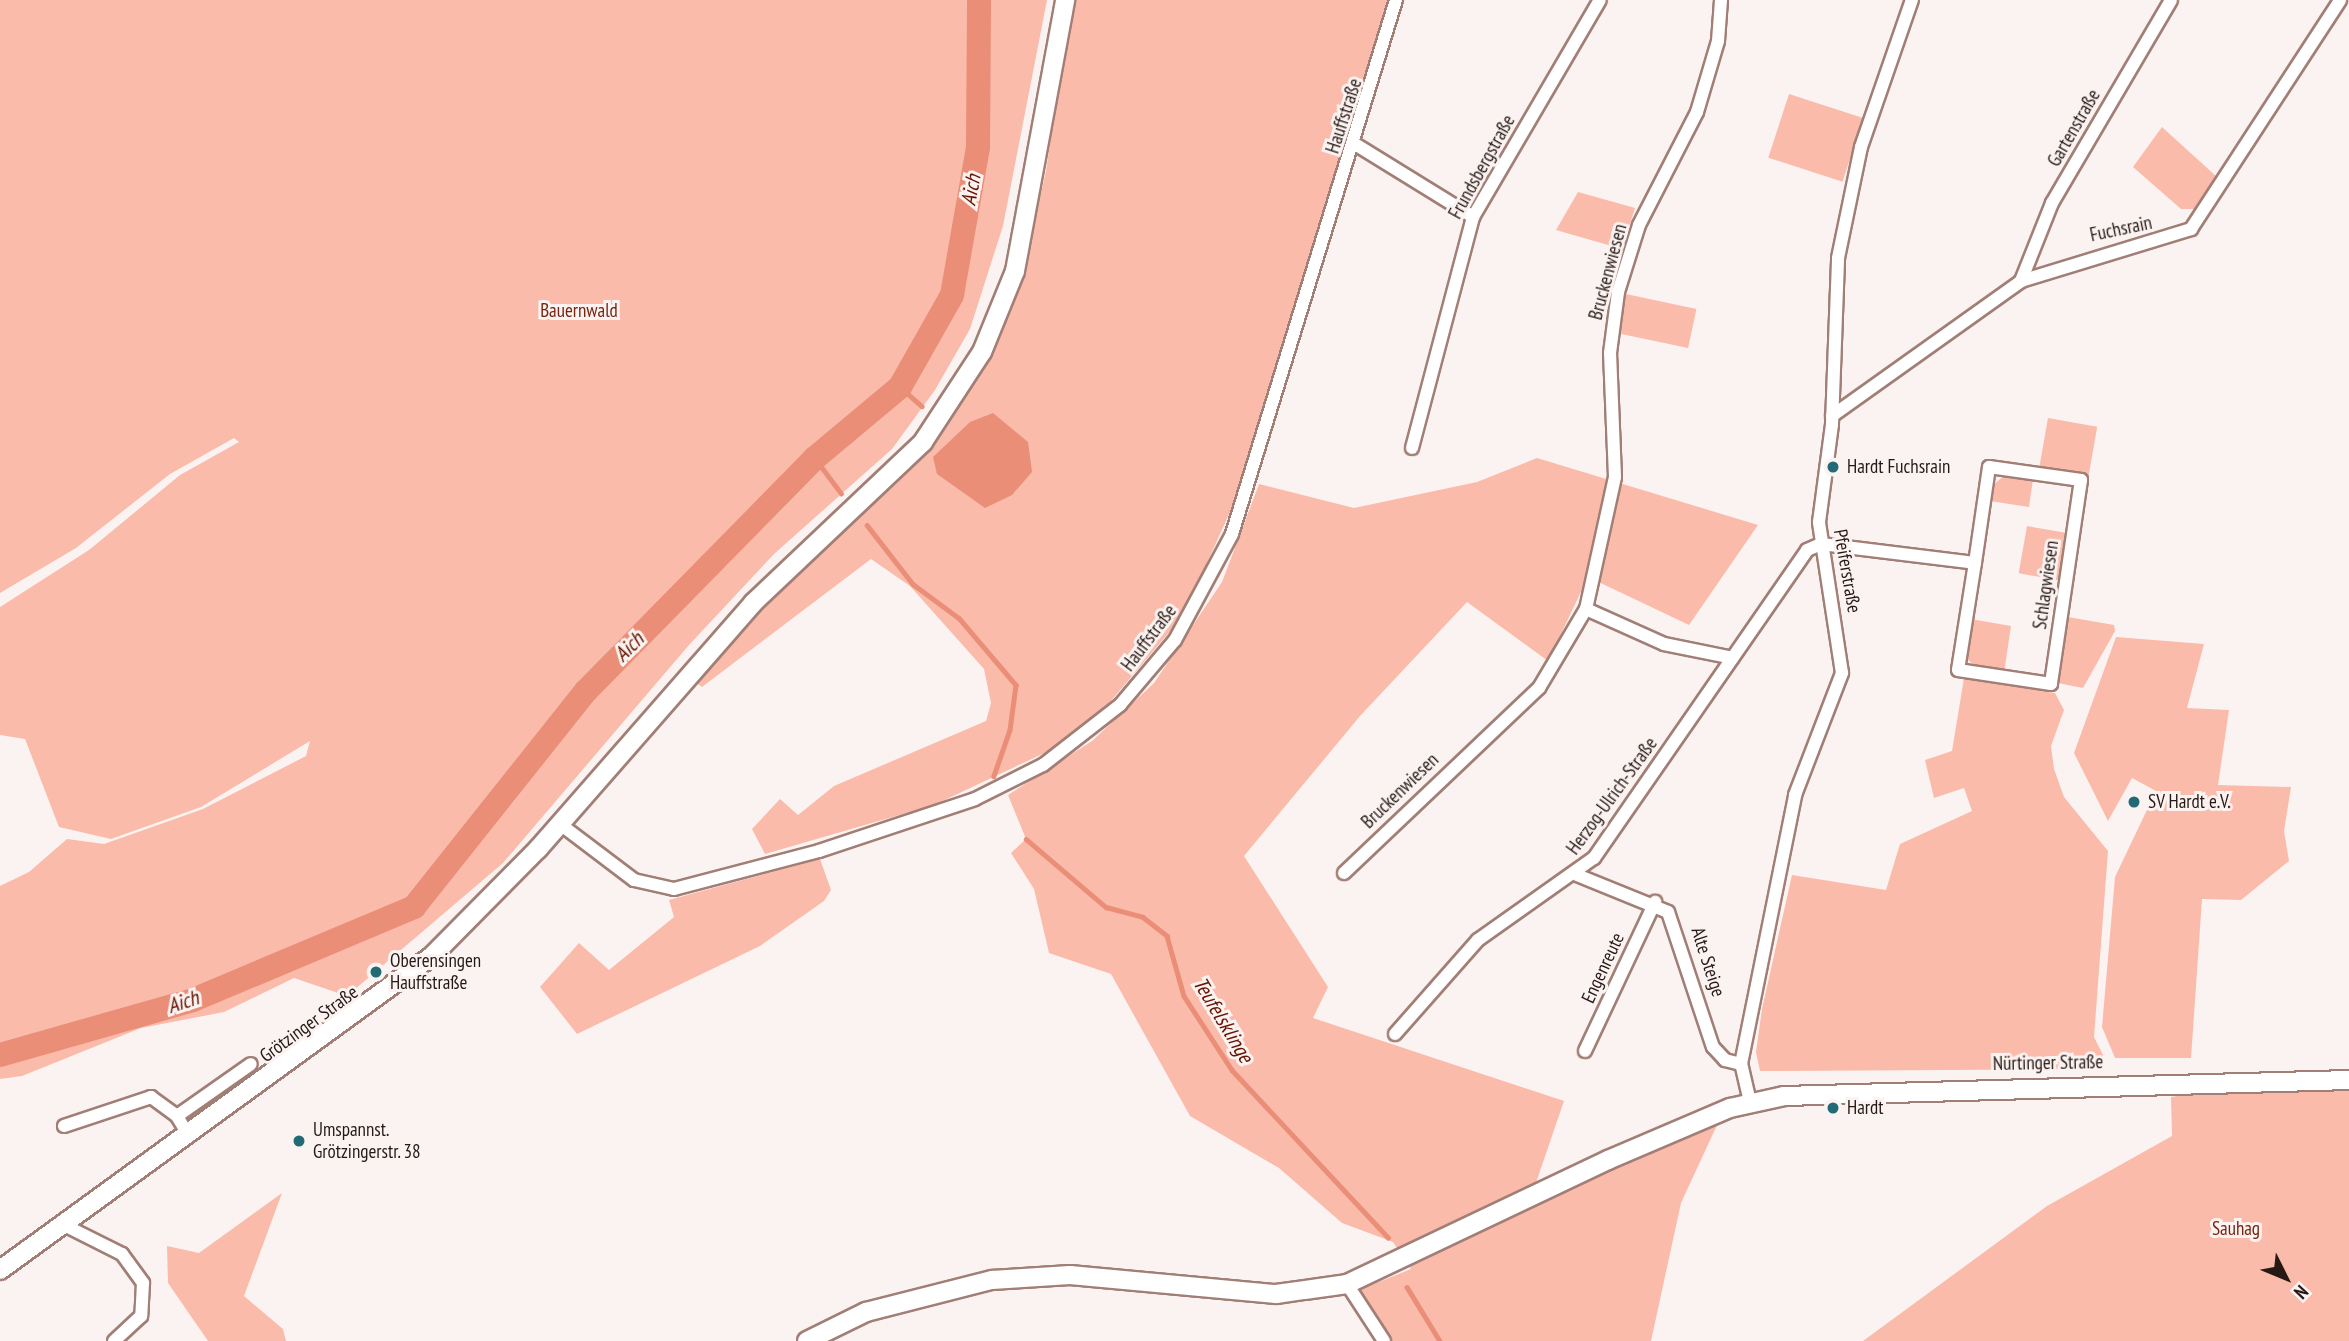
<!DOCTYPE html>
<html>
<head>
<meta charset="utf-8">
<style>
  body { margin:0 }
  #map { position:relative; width:2349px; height:1341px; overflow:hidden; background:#fbf3f1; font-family:"PT Sans Narrow",sans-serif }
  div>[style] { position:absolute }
  .green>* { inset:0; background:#fabbab; transform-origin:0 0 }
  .water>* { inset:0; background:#ea8e77 }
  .stream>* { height:4.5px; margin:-2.25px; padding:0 2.25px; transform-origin:2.25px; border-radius:2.25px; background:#ea8e77 }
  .river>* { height:24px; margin:-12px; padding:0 12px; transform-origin:12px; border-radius:12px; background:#ea8e77 }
  .roads { filter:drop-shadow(2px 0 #a17f76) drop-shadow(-2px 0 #a17f76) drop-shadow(0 2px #a17f76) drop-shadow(0 -2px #a17f76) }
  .street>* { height:12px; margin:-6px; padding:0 6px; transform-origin:6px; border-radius:6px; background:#fff }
  .secondary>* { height:18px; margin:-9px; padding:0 9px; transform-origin:9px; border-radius:9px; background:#fff }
  .dots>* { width:19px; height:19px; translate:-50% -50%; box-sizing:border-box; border:4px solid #fbf3f1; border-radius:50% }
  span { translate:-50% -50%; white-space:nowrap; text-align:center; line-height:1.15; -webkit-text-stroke:6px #fbf3f1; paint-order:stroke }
  .street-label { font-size:19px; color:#261915 }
  .park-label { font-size:19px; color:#76250f }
  .poi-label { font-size:19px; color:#261915 }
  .left { translate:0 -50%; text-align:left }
  .water-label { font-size:21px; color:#661500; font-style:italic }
  .north { position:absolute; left:2251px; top:1243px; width:70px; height:70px; -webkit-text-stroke:5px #fbf3f1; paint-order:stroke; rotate:133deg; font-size:19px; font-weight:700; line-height:28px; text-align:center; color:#261915 }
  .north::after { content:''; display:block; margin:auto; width:24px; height:32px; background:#261915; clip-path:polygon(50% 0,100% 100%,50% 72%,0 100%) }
</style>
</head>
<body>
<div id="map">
  <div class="green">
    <i style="clip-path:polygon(0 0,1047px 0,1003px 226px,970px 329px,935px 390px,892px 449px,774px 554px,689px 645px,503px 863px,347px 996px,294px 978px,224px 1012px,141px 1028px,22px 1076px,0 1079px,0 886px,29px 872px,67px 839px,104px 844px,203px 809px,306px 756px,310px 741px,201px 807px,111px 839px,59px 827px,25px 739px,0 735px,0 607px,89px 550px,180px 475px,239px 442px,234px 438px,170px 474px,76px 548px,0 593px)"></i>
    <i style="clip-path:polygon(1071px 0,1390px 0,1239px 492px,1183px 616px,1104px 709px,1055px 748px,934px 805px,765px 854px,752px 829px,780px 799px,798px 815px,834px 786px,986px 721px,991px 703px,984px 669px,910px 586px,871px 559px,702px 687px,694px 681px,813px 555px,898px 482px,968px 391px,1025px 262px,1046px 171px)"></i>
    <i style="left:1789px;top:94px;width:78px;height:67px;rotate:18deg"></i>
    <i style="clip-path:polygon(2162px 127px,2217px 177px,2196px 209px,2181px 209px,2133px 167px)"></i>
    <i style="clip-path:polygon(1578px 192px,1635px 208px,1622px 249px,1556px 230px)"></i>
    <i style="left:1626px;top:294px;width:72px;height:40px;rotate:12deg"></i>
    <i style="left:2048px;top:418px;width:50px;height:51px;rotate:10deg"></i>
    <i style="clip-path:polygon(1537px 458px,1758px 525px,1689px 625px,1588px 577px,1548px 661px,1467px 602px,1360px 716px,1244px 856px,1328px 987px,1313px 1018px,1564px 1101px,1528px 1206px,1718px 1123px,1681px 1203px,1651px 1341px,1386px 1341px,1359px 1290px,1411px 1269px,1393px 1242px,1342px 1223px,1279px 1168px,1190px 1116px,1111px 974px,1049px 953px,1034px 889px,1011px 853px,1026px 839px,1008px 795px,1092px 741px,1154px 683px,1222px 582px,1259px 484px,1354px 508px,1477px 482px)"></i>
    <i style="clip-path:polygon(2005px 475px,2033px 479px,2029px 507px,1990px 501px,1993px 485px)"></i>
    <i style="left:2027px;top:526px;width:42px;height:48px;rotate:10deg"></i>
    <i style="clip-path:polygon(2068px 617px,2114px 625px,2115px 631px,2083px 688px,2058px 683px)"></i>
    <i style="clip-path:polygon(1971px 619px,2011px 626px,2004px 673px,1977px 668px,1967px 659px)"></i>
    <i style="clip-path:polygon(2116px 637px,2204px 644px,2187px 708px,2229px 710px,2218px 785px,2291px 787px,2284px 831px,2289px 861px,2241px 900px,2202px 899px,2191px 1058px,2115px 1058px,2102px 1027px,2115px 877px,2156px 791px,2132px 778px,2108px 821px,2074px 753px)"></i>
    <i style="clip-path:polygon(1964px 678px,2055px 693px,2064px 710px,2051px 746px,2054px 769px,2064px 797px,2108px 851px,2094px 1037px,2103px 1055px,2101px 1069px,1760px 1071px,1756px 1052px,1762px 1009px,1792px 875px,1886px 890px,1900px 844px,1972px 811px,1964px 788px,1934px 798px,1925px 760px,1952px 751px)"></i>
    <i style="clip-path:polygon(820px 859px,831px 890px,824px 901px,760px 946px,577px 1034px,540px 987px,579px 943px,609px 970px,674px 917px,669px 900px)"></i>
    <i style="clip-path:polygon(2349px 1080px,2349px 1341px,1863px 1341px,2047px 1206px,2172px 1136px,2171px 1097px,2281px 1081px)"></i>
    <i style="clip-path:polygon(282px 1193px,244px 1296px,283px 1329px,286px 1341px,208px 1341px,168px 1283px,167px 1246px,199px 1253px)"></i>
  </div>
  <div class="water">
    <i style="clip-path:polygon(993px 413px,1028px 442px,1032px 472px,1012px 495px,985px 508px,937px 474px,933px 457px,970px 422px)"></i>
  </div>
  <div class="stream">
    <i style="left:900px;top:387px;width:29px;rotate:41deg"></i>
    <i style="left:815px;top:458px;width:44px;rotate:53.4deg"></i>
    <i style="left:867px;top:525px;width:75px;rotate:52.1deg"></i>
    <i style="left:913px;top:584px;width:57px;rotate:36.5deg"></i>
    <i style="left:959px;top:618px;width:88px;rotate:49.6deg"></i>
    <i style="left:1016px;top:685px;width:45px;rotate:97.6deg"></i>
    <i style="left:1010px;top:730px;width:49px;rotate:109.2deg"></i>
    <i style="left:1026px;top:839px;width:105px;rotate:40.4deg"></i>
    <i style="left:1106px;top:907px;width:38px;rotate:15deg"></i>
    <i style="left:1143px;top:917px;width:31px;rotate:38deg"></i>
    <i style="left:1167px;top:936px;width:62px;rotate:74.2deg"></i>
    <i style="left:1184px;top:996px;width:88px;rotate:57deg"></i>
    <i style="left:1232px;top:1070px;width:229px;rotate:47deg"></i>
    <i style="left:1407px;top:1287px;width:63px;rotate:58.6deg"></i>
  </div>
  <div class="river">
    <i style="left:0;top:1055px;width:201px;rotate:-15.9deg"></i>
    <i style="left:193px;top:1000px;width:240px;rotate:-22.8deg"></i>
    <i style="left:414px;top:907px;width:276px;rotate:-51.5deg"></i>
    <i style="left:586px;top:691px;width:327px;rotate:-45.5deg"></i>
    <i style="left:815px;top:458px;width:111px;rotate:-39.9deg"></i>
    <i style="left:900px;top:387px;width:106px;rotate:-60.5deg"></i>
    <i style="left:952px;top:295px;width:150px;rotate:-80deg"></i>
    <i style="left:978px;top:147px;width:147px;rotate:-89.6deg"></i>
  </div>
  <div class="roads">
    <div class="street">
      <i style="left:1355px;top:144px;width:139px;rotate:31.7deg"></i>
      <i style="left:2021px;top:281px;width:84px;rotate:-68.3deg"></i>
      <i style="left:2052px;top:203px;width:235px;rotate:-59.6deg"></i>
      <i style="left:1832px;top:416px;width:232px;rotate:-35.5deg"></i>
      <i style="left:2021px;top:281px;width:178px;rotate:-17deg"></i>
      <i style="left:2191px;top:229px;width:273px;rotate:-56.9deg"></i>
      <i style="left:1412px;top:448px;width:239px;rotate:-75.2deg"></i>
      <i style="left:1473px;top:217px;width:251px;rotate:-59.7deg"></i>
      <i style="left:1586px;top:609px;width:85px;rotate:24.2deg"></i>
      <i style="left:1664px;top:644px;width:70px;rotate:11.5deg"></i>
      <i style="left:560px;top:824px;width:93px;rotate:37.1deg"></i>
      <i style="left:634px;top:880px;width:41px;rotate:12.7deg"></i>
      <i style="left:674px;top:889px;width:150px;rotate:-14.7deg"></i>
      <i style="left:819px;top:851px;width:164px;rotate:-18.4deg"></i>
      <i style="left:975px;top:799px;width:76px;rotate:-26.6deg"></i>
      <i style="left:1043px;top:765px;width:98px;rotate:-37.9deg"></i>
      <i style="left:1120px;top:705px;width:85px;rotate:-49.8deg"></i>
      <i style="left:1175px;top:640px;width:120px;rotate:-61.7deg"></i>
      <i style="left:1232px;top:534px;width:559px;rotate:-72.93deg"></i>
      <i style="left:1344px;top:873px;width:269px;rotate:-43.5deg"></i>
      <i style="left:1539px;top:688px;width:92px;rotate:-59.3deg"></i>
      <i style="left:1586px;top:609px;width:135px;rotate:-77.6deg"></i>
      <i style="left:1615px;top:477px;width:124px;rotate:-92.3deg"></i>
      <i style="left:1610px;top:353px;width:62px;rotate:-82.5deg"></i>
      <i style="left:1618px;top:292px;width:70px;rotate:-72.6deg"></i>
      <i style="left:1639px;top:225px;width:127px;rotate:-62.8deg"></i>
      <i style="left:1697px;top:112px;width:74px;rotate:-73.5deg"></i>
      <i style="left:1718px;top:41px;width:41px;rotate:-85.8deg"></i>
      <i style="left:1577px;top:875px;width:98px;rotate:22.1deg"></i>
      <i style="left:1668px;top:912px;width:142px;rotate:71.6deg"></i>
      <i style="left:1713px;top:1047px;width:18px;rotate:47deg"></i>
      <i style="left:1725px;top:1060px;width:16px;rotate:14deg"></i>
      <i style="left:1395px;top:1034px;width:125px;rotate:-48.6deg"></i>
      <i style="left:1478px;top:940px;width:142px;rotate:-35.3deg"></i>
      <i style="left:1594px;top:858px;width:374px;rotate:-55.3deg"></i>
      <i style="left:1807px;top:550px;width:15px;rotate:-23deg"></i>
      <i style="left:1821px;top:544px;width:155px;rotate:7deg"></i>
      <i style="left:1975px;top:563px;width:97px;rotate:-81.7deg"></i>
      <i style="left:1989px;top:467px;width:93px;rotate:8deg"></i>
      <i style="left:2081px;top:480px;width:206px;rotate:98.4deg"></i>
      <i style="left:2051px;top:684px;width:94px;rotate:-171.4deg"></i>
      <i style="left:1958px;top:670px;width:108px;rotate:-81deg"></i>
      <i style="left:1585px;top:1051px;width:165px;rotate:-64.8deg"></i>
      <i style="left:1750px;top:1102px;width:39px;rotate:-103deg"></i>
      <i style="left:1741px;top:1064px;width:274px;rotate:-78.6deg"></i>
      <i style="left:1795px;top:795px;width:131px;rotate:-68.9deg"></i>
      <i style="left:1842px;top:673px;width:153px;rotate:-98.7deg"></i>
      <i style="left:1819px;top:522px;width:99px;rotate:-82.4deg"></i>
      <i style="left:1832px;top:424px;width:166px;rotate:-87.9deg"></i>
      <i style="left:1838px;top:258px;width:113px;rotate:-78.3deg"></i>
      <i style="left:1861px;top:147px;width:156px;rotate:-70.9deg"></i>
      <i style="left:64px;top:1126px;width:92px;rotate:-18.4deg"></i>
      <i style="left:151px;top:1097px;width:32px;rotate:36deg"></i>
      <i style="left:189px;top:1136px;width:23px;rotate:-121deg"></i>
      <i style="left:177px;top:1116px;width:90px;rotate:-35.1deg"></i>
      <i style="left:64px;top:1225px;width:65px;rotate:26.6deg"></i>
      <i style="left:122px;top:1254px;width:36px;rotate:54deg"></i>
      <i style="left:143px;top:1283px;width:33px;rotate:93deg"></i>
      <i style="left:141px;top:1316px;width:37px;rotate:137deg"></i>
      <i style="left:1347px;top:1284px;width:68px;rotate:57deg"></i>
    </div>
    <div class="secondary">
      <i style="left:0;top:1270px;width:534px;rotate:-36.01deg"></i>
      <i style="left:432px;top:956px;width:151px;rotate:-45.3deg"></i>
      <i style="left:538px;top:849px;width:327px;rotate:-48.8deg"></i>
      <i style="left:753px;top:603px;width:234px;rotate:-43.4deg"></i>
      <i style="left:923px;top:442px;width:108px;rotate:-56.8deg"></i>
      <i style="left:982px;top:352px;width:87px;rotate:-67.8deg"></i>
      <i style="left:1015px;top:271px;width:276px;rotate:-79.5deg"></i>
      <i style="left:807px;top:1341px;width:66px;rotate:-26.2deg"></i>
      <i style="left:866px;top:1312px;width:130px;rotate:-14.3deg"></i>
      <i style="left:992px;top:1280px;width:78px;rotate:-3.7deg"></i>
      <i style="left:1070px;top:1275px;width:207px;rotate:5.3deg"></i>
      <i style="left:1276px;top:1294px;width:72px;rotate:-8deg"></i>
      <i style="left:1347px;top:1284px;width:289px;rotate:-25.4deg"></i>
      <i style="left:1608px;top:1160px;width:133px;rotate:-23.1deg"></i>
      <i style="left:1730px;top:1108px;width:55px;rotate:-12.5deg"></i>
      <i style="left:1784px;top:1096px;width:565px;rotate:-1.62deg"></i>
    </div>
  </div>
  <div class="dots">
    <i style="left:1833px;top:467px;background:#226b76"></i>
    <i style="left:2134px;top:802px;background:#226b76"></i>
    <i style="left:376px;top:972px;background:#226b76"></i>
    <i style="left:1833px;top:1108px;background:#226b76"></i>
    <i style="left:299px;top:1141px;background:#226b76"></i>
  </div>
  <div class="street-label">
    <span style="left:1344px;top:116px;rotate:-72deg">Hauffstraße</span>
    <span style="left:2074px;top:128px;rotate:-60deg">Gartenstraße</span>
    <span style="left:1482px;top:167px;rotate:-61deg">Frundsbergstraße</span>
    <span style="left:2121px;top:229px;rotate:-12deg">Fuchsrain</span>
    <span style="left:1608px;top:272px;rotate:-75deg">Bruckenwiesen</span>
    <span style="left:1847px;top:571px;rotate:80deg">Pfeiferstraße</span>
    <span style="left:2046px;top:585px;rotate:-82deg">Schlagwiesen</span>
    <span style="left:1149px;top:638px;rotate:-53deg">Hauffstraße</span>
    <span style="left:1400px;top:791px;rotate:-44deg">Bruckenwiesen</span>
    <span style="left:1612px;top:796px;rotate:-54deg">Herzog-Ulrich-Straße</span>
    <span style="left:1708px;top:962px;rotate:72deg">Alte Steige</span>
    <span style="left:1603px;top:968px;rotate:-65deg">Engenreute</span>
    <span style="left:309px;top:1024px;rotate:-36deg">Grötzinger Straße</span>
    <span style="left:2048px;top:1063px;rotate:-1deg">Nürtinger Straße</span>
  </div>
  <div class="park-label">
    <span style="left:579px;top:311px">Bauernwald</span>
    <span style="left:2236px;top:1229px">Sauhag</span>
  </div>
  <div class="poi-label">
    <span class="left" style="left:1847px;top:467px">Hardt Fuchsrain</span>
    <span class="left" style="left:2148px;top:802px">SV Hardt e.V.</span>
    <span class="left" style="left:390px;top:972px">Oberensingen<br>Hauffstraße</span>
    <span class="left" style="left:1847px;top:1108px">Hardt</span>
    <span class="left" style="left:313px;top:1141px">Umspannst.<br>Grötzingerstr. 38</span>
  </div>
  <div class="water-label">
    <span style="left:971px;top:190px;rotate:-80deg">Aich</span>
    <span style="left:629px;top:647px;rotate:-45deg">Aich</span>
    <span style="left:183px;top:1002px;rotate:-18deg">Aich</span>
    <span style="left:1223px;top:1020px;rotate:59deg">Teufelsklinge</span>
  </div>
  <div class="north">N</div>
</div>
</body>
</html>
